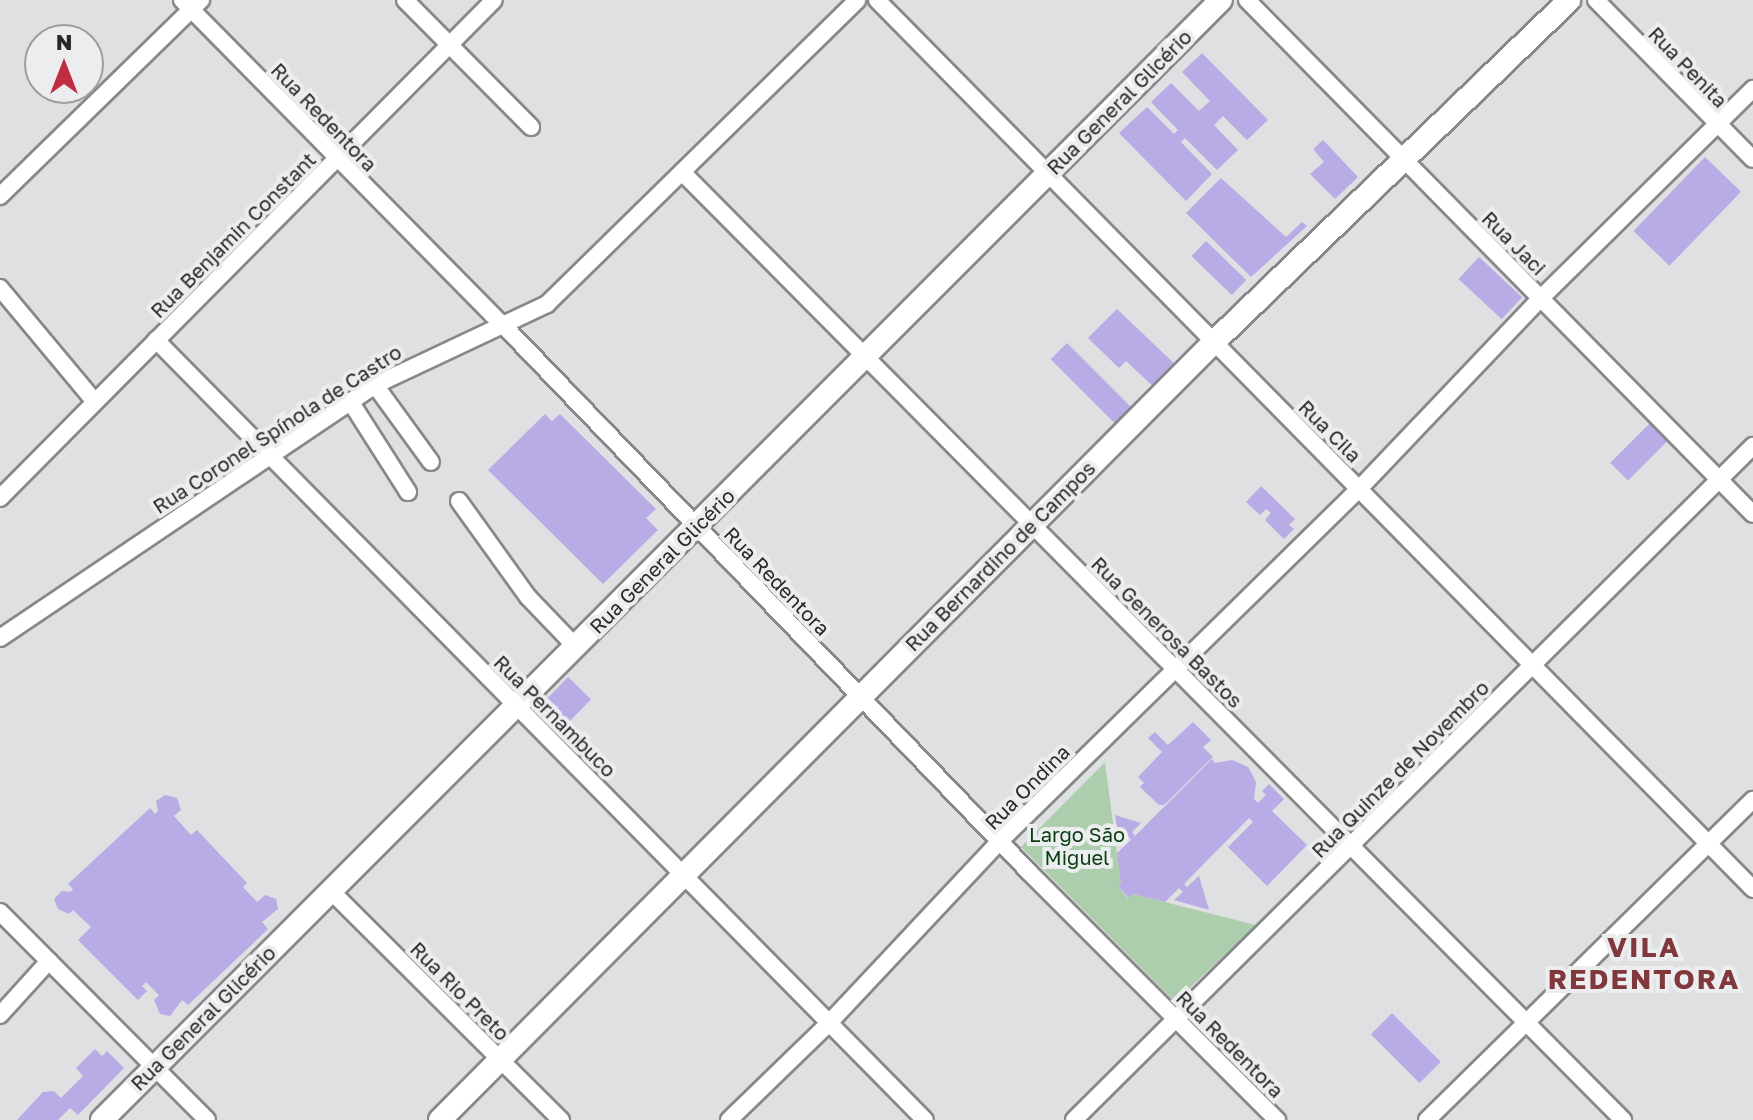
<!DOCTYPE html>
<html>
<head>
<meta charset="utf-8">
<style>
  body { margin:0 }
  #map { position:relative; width:1753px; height:1120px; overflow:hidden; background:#dee0e2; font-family:"Golos Text",sans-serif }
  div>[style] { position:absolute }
  .green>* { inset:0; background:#adceac }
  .building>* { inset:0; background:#b9abe5; transform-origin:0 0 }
  .roads { filter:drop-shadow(2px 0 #87888a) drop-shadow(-2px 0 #87888a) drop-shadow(0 2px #87888a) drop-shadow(0 -2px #87888a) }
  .street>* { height:16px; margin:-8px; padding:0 8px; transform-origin:8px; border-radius:8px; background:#fff }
  .secondary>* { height:22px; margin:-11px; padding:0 11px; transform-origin:11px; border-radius:11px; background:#fff }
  span { translate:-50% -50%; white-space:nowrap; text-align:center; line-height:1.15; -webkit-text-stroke:8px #ebedef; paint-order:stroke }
  .street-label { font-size:20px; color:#272829 }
  .park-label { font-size:20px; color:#0a3e10 }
  .district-label { font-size:28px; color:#80383d; font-weight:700; letter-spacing:2px }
  .north { position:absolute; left:24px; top:24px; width:80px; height:80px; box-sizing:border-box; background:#ebedef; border:2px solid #9d9ea0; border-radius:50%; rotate:0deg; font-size:22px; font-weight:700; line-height:32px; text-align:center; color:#272829 }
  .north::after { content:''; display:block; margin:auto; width:28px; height:36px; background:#bf2e43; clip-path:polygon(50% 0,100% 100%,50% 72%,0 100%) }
</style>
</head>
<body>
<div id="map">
  <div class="green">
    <i style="clip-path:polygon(1105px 762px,1121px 884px,1118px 886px,1128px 898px,1133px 894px,1256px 925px,1175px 1002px,1021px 847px)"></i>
  </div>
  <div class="building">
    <i style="clip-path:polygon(1202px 53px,1268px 120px,1247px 140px,1223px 116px,1214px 125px,1238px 150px,1217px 170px,1185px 138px,1181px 142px,1212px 174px,1186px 201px,1119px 133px,1147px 107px,1174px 134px,1178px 130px,1151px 102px,1171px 83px,1199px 111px,1210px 101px,1182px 72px)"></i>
    <i style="clip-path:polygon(1323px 140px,1358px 177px,1335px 199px,1310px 174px,1324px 162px,1313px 149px)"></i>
    <i style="left:1705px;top:157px;width:50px;height:103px;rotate:44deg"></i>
    <i style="clip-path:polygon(1221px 178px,1286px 237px,1302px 222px,1307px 226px,1251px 277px,1186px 213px)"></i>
    <i style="left:1206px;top:241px;width:56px;height:21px;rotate:44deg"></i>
    <i style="left:1479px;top:257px;width:59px;height:30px;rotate:43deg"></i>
    <i style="clip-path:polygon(1117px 309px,1180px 369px,1158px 391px,1126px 361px,1119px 368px,1088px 338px)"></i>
    <i style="left:1067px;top:343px;width:95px;height:23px;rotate:45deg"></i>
    <i style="clip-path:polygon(545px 414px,552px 421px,560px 414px,656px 509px,646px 518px,658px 530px,603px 584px,488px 470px)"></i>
    <i style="left:1652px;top:421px;width:25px;height:59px;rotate:45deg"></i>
    <i style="clip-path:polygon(1261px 486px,1295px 519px,1289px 525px,1294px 529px,1284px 539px,1265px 520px,1271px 513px,1266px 509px,1260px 515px,1246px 502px)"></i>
    <i style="left:568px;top:677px;width:32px;height:49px;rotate:44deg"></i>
    <i style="clip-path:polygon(1193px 722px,1211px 740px,1203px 747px,1213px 757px,1164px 805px,1159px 805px,1140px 787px,1144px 783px,1138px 777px,1162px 752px,1148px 738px,1155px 732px,1168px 745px)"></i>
    <i style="clip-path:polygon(1212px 759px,1215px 763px,1232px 760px,1248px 767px,1256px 782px,1254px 799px,1258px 803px,1266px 795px,1262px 791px,1269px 784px,1284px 799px,1272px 811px,1307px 845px,1267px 886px,1228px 847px,1253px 822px,1249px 818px,1184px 884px,1187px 887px,1199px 876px,1209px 910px,1174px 900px,1183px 892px,1179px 888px,1165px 902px,1133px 894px,1129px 898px,1118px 886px,1121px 884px,1117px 853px,1131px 840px,1128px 836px,1120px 844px,1115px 815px,1141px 823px,1132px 832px,1135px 836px)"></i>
    <i style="clip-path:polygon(165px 795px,177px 798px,181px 810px,174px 816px,191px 835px,197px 830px,247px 883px,243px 887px,257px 902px,265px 895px,276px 899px,278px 909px,262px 922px,268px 929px,188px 1005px,182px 1000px,170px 1016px,160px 1014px,154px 1000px,159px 995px,146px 982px,142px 986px,147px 991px,138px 1000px,78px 940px,91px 927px,73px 910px,69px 914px,58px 909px,54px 899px,62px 891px,70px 892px,73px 889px,68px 884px,150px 808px,155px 814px,158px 811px,156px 801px)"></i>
    <i style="left:1392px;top:1013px;width:69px;height:30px;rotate:45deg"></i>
    <i style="clip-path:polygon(95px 1049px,102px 1056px,107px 1051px,124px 1068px,78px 1115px,70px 1108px,58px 1120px,17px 1120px,43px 1092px,54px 1091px,61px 1098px,83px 1076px,76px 1068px)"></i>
  </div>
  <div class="roads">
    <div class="street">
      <i style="left:182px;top:0;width:458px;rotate:45.4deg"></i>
      <i style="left:504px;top:326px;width:757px;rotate:46.12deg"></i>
      <i style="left:1029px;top:872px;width:351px;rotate:45deg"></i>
      <i style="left:405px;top:0;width:179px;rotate:45.2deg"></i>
      <i style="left:877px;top:0;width:1248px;rotate:45.42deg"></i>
      <i style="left:1247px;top:0;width:721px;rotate:45.45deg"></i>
      <i style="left:1596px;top:0;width:223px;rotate:45.4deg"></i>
      <i style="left:682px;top:172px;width:1336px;rotate:45.21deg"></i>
      <i style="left:0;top:196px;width:281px;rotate:-44.3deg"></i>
      <i style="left:0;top:288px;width:148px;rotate:50.2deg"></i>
      <i style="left:156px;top:340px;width:1095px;rotate:45.41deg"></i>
      <i style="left:375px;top:385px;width:95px;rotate:54deg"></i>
      <i style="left:350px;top:401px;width:108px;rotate:57.5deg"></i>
      <i style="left:0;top:498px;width:701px;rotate:-45.23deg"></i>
      <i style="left:459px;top:501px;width:118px;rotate:54.3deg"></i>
      <i style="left:528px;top:597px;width:69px;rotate:46.2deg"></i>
      <i style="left:0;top:638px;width:452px;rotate:-34deg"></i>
      <i style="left:375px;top:385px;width:190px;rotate:-25.2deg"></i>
      <i style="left:547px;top:304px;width:434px;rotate:-44.4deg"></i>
      <i style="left:331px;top:891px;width:325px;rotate:44.9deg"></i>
      <i style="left:0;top:912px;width:293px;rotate:45.1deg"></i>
      <i style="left:0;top:1015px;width:73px;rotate:-47.8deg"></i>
      <i style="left:729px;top:1120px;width:139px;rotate:-44.1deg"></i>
      <i style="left:829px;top:1023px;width:250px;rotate:-46.8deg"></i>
      <i style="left:1000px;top:841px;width:503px;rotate:-44.44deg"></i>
      <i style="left:1359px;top:489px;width:264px;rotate:-46.4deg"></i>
      <i style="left:1541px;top:298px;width:298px;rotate:-44.6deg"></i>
      <i style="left:1074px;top:1120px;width:957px;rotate:-44.79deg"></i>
      <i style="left:1427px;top:1120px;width:457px;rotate:-44.5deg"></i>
    </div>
    <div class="secondary">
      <i style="left:102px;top:1120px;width:1583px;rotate:-45.03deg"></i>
      <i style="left:440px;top:1120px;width:1097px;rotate:-45.15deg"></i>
      <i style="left:1214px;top:342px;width:493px;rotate:-43.9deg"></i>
    </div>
  </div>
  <div class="street-label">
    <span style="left:1688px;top:67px;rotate:46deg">Rua Penita</span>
    <span style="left:1119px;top:102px;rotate:-45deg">Rua General Glicério</span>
    <span style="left:324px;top:117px;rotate:46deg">Rua Redentora</span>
    <span style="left:233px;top:235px;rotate:-45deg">Rua Benjamin Constant</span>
    <span style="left:1514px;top:243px;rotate:45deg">Rua Jaci</span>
    <span style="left:277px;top:429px;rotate:-33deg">Rua Coronel Spínola de Castro</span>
    <span style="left:1330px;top:431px;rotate:45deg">Rua Cila</span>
    <span style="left:1000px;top:556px;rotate:-45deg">Rua Bernardino de Campos</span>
    <span style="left:662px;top:561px;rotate:-45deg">Rua General Glicério</span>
    <span style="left:777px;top:581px;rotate:46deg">Rua Redentora</span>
    <span style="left:1167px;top:632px;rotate:45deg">Rua Generosa Bastos</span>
    <span style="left:555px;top:716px;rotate:45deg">Rua Pernambuco</span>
    <span style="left:1400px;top:769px;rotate:-45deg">Rua Quinze de Novembro</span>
    <span style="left:1027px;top:787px;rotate:-45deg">Rua Ondina</span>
    <span style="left:460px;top:991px;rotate:45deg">Rua Rio Preto</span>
    <span style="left:203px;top:1018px;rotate:-45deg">Rua General Glicério</span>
    <span style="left:1230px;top:1044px;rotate:45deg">Rua Redentora</span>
  </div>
  <div class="park-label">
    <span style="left:1077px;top:846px">Largo São<br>Miguel</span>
  </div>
  <div class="district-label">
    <span style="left:1644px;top:963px">VILA<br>REDENTORA</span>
  </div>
  <div class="north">N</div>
</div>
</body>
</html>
